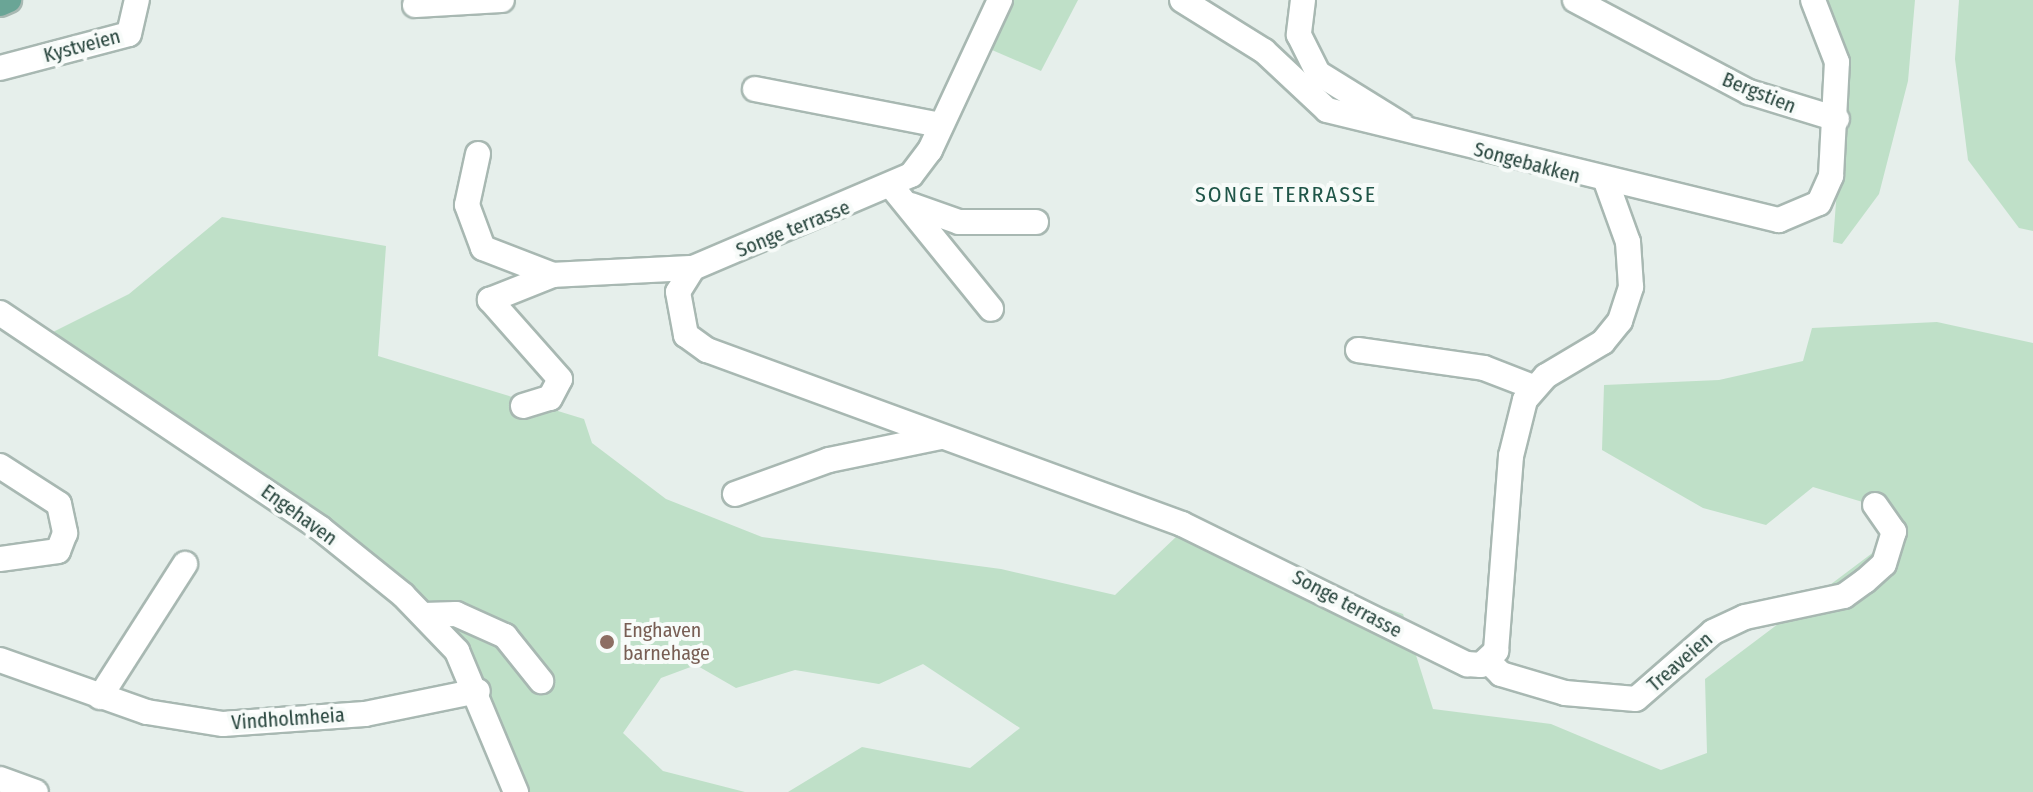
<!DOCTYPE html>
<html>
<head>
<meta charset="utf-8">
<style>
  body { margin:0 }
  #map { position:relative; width:2033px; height:792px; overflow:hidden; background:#e6efeb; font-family:"Fira Sans Condensed",sans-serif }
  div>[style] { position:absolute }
  .green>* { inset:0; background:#bfe0c8 }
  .roads { filter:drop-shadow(2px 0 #a8b8b2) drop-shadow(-2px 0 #a8b8b2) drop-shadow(0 2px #a8b8b2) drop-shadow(0 -2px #a8b8b2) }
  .minor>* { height:24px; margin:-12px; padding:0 12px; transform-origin:12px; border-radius:12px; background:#fff }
  .major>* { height:24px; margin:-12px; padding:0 12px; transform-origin:12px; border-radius:12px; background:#6aa596 }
  .dots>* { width:22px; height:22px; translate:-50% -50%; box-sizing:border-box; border:4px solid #f7fbf9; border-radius:50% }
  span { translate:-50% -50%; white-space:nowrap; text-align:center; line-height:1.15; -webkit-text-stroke:8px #f7fbf9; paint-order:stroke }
  .street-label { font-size:20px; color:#24423a }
  .education-label { font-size:20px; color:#785e54 }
  .left { translate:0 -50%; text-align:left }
  .neighbourhood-label { font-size:22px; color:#1f5548; letter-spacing:2px }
</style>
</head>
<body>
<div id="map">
  <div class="green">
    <i style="clip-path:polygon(1010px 0,1078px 0,1041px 71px,992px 50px)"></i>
    <i style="clip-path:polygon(1825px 0,1915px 0,1908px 81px,1879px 194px,1842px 244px,1833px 242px,1842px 123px)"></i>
    <i style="clip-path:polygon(1959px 0,2033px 0,2033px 231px,2019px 228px,1968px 160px,1955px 59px)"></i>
    <i style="clip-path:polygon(222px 217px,386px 246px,378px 356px,584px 419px,592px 443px,666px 499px,762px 537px,1001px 569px,1115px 595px,1178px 535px,1403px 614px,1433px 709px,1551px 724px,1661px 770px,1707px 753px,1705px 679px,1879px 548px,1889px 510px,1813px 487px,1766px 525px,1703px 508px,1602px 450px,1604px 385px,1719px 380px,1803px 361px,1812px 328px,1937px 322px,2033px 343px,2033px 792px,788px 792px,862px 747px,970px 768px,1020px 728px,923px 664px,879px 684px,795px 670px,736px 688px,696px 665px,661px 678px,623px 733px,663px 771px,745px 792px,508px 792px,446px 646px,411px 597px,51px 333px,129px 294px)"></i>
  </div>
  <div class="roads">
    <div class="minor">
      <i style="left:1000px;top:0;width:166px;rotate:115deg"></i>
      <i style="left:930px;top:150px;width:31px;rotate:127deg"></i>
      <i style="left:911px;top:175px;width:237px;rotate:156.9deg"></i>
      <i style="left:693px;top:268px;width:28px;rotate:122deg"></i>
      <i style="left:678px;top:292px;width:44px;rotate:79.5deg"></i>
      <i style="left:686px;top:335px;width:26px;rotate:36deg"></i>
      <i style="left:707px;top:350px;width:506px;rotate:20.12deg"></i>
      <i style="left:1182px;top:524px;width:318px;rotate:26.2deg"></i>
      <i style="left:1467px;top:664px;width:14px;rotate:4deg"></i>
      <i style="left:1481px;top:665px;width:21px;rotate:-43deg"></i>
      <i style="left:1496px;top:651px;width:196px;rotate:-85.6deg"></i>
      <i style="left:1511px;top:456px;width:58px;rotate:-76deg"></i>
      <i style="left:1525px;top:400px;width:32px;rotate:-49deg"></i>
      <i style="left:1546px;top:376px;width:66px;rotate:-30.8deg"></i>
      <i style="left:1603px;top:342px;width:27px;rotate:-51deg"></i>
      <i style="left:1620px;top:321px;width:36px;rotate:-72deg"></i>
      <i style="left:1631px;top:287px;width:45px;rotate:-93.8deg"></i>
      <i style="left:1628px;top:242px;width:62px;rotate:-109.9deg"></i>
      <i style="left:1182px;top:0;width:97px;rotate:31.9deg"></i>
      <i style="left:1264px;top:51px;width:86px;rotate:43.1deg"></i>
      <i style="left:1327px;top:110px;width:465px;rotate:13.7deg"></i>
      <i style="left:1779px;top:220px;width:43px;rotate:-23deg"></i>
      <i style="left:1819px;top:203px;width:30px;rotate:-66deg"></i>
      <i style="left:1831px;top:176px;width:114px;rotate:-87deg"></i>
      <i style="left:1837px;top:62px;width:66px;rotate:-111.2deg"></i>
      <i style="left:1303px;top:0;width:35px;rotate:97deg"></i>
      <i style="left:1299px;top:35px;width:42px;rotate:63.4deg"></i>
      <i style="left:1318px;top:73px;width:99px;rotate:31.8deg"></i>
      <i style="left:1575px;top:0;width:197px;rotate:27.9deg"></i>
      <i style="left:1749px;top:92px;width:92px;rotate:17.1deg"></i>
      <i style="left:415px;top:5px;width:87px;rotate:-3.3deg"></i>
      <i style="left:0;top:68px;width:133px;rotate:-14.8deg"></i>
      <i style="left:129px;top:34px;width:35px;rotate:-77deg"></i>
      <i style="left:755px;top:89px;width:189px;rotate:11deg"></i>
      <i style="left:478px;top:154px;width:52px;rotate:102.2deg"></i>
      <i style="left:467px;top:205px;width:46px;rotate:69.6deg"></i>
      <i style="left:483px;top:248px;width:75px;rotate:21.1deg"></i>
      <i style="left:553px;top:275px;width:140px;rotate:-2.9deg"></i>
      <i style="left:892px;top:187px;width:157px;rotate:50.9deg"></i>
      <i style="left:911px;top:205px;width:51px;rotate:19.5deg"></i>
      <i style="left:959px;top:222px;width:77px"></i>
      <i style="left:0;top:313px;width:386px;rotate:33.9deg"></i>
      <i style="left:320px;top:528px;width:107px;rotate:38.9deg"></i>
      <i style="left:403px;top:595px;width:78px;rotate:46deg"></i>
      <i style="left:457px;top:651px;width:153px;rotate:67.3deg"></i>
      <i style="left:1358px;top:350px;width:127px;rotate:8.1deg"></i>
      <i style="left:1484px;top:368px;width:53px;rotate:21.2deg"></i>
      <i style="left:523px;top:406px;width:28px;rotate:-17deg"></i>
      <i style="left:550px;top:398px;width:21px;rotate:-62deg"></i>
      <i style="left:560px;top:379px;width:106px;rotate:-131.5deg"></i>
      <i style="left:490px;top:300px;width:68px;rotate:-21.6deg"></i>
      <i style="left:0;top:466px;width:70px;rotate:32.8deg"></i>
      <i style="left:59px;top:504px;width:30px;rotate:78deg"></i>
      <i style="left:65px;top:533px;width:19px;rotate:111deg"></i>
      <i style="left:58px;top:551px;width:59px;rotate:172.1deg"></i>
      <i style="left:735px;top:494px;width:100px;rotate:-19.9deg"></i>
      <i style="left:829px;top:460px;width:114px;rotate:-11.6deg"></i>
      <i style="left:424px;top:615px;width:32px;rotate:-2deg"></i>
      <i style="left:456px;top:614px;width:54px;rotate:24.2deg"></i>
      <i style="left:505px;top:636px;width:58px;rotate:51.3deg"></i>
      <i style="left:0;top:660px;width:156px;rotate:19.5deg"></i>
      <i style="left:147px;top:712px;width:77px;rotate:9deg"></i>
      <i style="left:223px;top:724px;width:142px;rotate:-4deg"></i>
      <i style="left:365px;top:714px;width:115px;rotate:-11.5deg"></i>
      <i style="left:1488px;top:661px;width:18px;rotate:45deg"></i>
      <i style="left:1501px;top:674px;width:67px;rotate:16.5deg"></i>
      <i style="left:1565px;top:693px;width:71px;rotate:4.8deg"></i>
      <i style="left:1636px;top:699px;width:102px;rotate:-41deg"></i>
      <i style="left:1713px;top:632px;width:35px;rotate:-25deg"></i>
      <i style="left:1745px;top:617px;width:101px;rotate:-12deg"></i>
      <i style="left:1844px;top:596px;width:26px;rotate:-36deg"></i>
      <i style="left:1865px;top:581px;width:25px;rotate:-42deg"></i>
      <i style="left:1884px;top:564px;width:34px;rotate:-73deg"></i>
      <i style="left:1894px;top:532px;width:33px;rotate:-125deg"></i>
      <i style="left:100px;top:697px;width:158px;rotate:-57.4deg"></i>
      <i style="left:0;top:779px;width:38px;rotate:20deg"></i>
    </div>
    <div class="major">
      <i style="left:0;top:4px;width:10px;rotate:-24deg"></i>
    </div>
  </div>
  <div class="dots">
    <i style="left:607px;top:642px;background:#8d6e63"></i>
  </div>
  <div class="street-label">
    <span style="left:82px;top:46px;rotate:-15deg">Kystveien</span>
    <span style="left:1759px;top:93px;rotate:22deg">Bergstien</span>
    <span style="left:1527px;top:163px;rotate:15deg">Songebakken</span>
    <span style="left:793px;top:229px;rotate:-22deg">Songe terrasse</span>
    <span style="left:299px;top:515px;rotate:36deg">Engehaven</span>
    <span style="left:1347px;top:604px;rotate:28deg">Songe terrasse</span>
    <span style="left:1680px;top:662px;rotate:-41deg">Treaveien</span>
    <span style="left:288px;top:719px;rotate:-4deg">Vindholmheia</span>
  </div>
  <div class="education-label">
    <span class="left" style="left:623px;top:642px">Enghaven<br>barnehage</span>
  </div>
  <div class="neighbourhood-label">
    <span style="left:1286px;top:195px">SONGE TERRASSE</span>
  </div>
</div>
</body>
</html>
